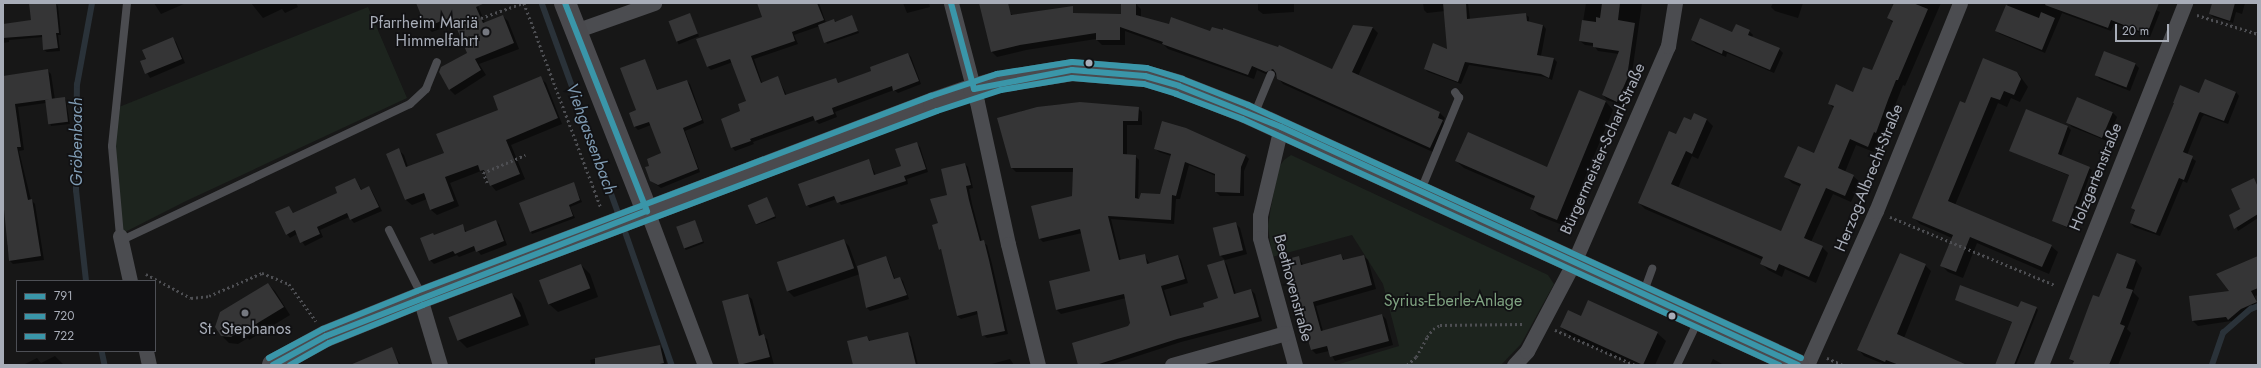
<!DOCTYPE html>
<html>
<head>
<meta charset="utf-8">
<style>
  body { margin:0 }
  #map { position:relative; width:2261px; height:368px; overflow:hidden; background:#171717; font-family:Jost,sans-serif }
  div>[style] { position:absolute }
  .green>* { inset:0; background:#1d241e }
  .shadow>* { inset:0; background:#0007; transform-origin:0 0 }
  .stream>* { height:5.5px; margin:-2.75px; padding:0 2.75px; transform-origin:2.75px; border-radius:2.75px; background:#2a3239 }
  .building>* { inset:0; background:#353536; transform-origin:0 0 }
  .path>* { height:2.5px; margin-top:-1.25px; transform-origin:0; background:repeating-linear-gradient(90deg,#4d4e52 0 2px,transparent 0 5px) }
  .lane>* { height:8px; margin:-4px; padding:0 4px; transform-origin:4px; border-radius:4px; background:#4b4c50 }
  .street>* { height:15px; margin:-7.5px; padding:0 7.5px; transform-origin:7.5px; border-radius:7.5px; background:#4b4c50 }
  .secondary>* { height:22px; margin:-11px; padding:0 11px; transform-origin:11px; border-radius:11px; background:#4a4a4e }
  .bus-1>* { height:6px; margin:-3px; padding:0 3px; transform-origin:3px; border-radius:3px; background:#3a96a9 }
  .bus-2>* { height:6px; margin:-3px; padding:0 3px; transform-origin:3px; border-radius:3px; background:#3a96a9 }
  .bus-3>* { height:6px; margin:-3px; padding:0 3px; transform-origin:3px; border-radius:3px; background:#3a96a9 }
  .dots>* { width:11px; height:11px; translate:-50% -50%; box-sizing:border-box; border:2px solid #111113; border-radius:50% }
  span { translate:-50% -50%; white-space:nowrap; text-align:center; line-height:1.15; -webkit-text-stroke:3.5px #111113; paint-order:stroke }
  .poi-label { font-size:16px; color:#a8adb8 }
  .right { translate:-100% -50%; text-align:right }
  .street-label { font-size:16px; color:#a8adb8 }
  .park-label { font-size:16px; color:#7fa381 }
  .water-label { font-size:17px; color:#7f9bb3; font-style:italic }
  .frame { position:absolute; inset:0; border:4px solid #a8adb8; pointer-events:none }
  .legend { position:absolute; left:16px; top:280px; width:140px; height:72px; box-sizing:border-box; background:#111113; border:1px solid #4d4f55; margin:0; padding:5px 7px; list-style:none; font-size:12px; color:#a8adb8 }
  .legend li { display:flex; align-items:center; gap:8px; height:20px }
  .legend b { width:20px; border:1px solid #4d4f55 }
  .scale { position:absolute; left:2115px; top:24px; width:54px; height:18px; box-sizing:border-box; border:2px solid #a8adb8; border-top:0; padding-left:5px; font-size:12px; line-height:14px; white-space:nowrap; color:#a8adb8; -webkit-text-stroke:3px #111113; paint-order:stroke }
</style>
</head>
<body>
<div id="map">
  <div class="green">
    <i style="clip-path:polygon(368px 7px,407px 98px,186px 201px,123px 233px,114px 147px,119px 107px)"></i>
    <i style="clip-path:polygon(1291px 155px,1548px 275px,1554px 284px,1521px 344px,1501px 365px,1336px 365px,1399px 346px,1383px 284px,1352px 235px,1272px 257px,1268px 226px,1271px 207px,1279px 167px,1284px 160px)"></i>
  </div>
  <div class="shadow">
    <i style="clip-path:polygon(55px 3px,58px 6px,61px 35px,58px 35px,60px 51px,47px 52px,44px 50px,43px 37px,9px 40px,9px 42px,3px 43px,3px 20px,4px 25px,32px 21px)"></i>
    <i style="clip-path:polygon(154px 3px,186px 3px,161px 14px)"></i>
    <i style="clip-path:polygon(251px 3px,296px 3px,298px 7px,285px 13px,282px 9px,263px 18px)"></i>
    <i style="clip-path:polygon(417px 3px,477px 3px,485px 23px,503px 16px,508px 21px,519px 49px,479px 64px,486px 75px,455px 95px,449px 89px,468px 54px,456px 23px,432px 32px,427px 27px)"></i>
    <i style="clip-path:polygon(758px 3px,819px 3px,826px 23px,834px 20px,836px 22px,852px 17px,859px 33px,827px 44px,820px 26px,794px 35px,798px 44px,754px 59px,762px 83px,778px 77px,787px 96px,836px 79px,839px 83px,872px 71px,908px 54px,911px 57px,921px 84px,898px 93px,894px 90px,835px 112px,837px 117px,819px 124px,815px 120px,753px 142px,754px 144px,735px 151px,732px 147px,742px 112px,747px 102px,733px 62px,711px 70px,708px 67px,698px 40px,763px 18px)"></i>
    <i style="clip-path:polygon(903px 3px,929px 3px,930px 7px,907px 13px)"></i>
    <i style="clip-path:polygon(985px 3px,997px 3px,1014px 16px,1122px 15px,1122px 3px,1136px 4px,1141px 9px,1141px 18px,1170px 26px,1211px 32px,1332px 71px,1353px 26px,1373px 28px,1378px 33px,1358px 76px,1440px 113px,1445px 118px,1443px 122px,1448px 126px,1435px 153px,1283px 84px,1278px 78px,1277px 74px,1272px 77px,1257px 70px,1254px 79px,1168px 49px,1164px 45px,1125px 31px,1125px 45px,1102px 45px,1096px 39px,1026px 50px,997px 57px,992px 52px)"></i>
    <i style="clip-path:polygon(1258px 3px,1294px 3px,1294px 12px,1263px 14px,1258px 10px)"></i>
    <i style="clip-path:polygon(1423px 3px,1468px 3px,1470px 19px,1525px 14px,1529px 17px,1529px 23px,1543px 25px,1546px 29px,1541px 56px,1553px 58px,1557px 62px,1552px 80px,1545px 77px,1469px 65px,1461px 84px,1428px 72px,1425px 69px,1449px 50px,1445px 11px,1427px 13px,1424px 10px)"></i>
    <i style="clip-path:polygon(1586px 3px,1642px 3px,1632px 73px,1635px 75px,1622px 105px,1607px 100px,1603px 95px,1619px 54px,1598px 51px,1594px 46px,1585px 45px,1580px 41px)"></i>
    <i style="clip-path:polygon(1773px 3px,1803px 3px,1798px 18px,1775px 11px,1771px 7px)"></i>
    <i style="clip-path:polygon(1889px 3px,1941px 3px,1905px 86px,1903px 85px,1882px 139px,1880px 138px,1874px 152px,1856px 145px,1845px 172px,1853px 176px,1860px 182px,1851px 202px,1833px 194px,1811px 242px,1822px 247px,1828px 253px,1816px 283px,1785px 269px,1782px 277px,1768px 270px,1762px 264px,1763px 260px,1645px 209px,1639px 203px,1677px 135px,1691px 121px,1707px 120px,1713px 126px,1698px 159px,1692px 156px,1678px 188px,1781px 232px,1801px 187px,1792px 183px,1786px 177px,1815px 154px,1834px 109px,1829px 103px,1854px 93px,1873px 71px,1893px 23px,1888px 18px,1894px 5px)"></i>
    <i style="clip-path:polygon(2008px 3px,2142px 3px,2160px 12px,2150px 37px,2115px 23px,2111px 31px,2062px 13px,2045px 53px,2000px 34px,1996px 31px)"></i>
    <i style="clip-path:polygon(2212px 3px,2245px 3px,2242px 14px,2236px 12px,2233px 23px,2213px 17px,2210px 14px)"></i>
    <i style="left:690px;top:14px;width:24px;height:22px;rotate:68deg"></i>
    <i style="clip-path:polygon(1749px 31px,1753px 35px,1752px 37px,1779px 49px,1783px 53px,1774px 73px,1727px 53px,1726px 57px,1696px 44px,1692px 40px)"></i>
    <i style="clip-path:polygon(172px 38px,176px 42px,185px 63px,150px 78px,141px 62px)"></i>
    <i style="clip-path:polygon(645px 60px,658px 91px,687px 81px,690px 84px,704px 123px,685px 131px,700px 172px,661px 188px,651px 181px,651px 166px,662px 154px,651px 125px,638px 130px,635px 127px)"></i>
    <i style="clip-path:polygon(2135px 64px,2139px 68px,2130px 91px,2100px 79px,2096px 75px)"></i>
    <i style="clip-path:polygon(47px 70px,51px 74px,55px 100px,64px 98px,66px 100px,70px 124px,51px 126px,46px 103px,18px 107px,24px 150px,19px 151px,31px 200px,35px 204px,44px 260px,13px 264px,10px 261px,7px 245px,10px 245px,3px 191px,3px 77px)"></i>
    <i style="clip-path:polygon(2017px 72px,2028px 87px,2020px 102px,2011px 98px,2007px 107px,1998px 103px,1955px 205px,2051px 246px,2058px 252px,2049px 274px,1977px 243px,1963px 278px,1948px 272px,1941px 265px,1952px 238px,1920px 224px,1913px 217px,1965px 105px)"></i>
    <i style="clip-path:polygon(540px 78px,546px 83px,562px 124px,511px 145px,525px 179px,496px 191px,491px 185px,487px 176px,481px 171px,450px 183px,459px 206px,437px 215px,431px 210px,427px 199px,412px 205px,406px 200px,387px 155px,399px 150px,404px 155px,408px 167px,445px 153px)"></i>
    <i style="clip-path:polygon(1579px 91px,1606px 102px,1613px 110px,1565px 226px,1539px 216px,1531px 209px,1535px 199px,1464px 168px,1456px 161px,1548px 168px)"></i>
    <i style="clip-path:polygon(2236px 92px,2239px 96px,2228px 124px,2204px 115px,2202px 117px,2187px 155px,2196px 161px,2187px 183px,2183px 181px,2160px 236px,2134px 227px,2131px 223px,2135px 211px,2132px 208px,2175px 104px,2200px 94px)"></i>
    <i style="clip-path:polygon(2078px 99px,2113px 113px,2117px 117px,2107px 141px,2072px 127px,2068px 123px)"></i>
    <i style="clip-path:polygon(1080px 103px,1138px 108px,1142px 112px,1142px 125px,1127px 125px,1127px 155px,1135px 156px,1139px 160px,1138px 203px,1160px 195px,1171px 156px,1159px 152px,1155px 148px,1245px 155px,1249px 159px,1244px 171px,1244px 196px,1220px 196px,1216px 192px,1216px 176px,1189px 165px,1180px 199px,1176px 199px,1174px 224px,1111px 219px,1121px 261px,1144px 255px,1150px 264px,1178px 256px,1181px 260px,1188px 283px,1164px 290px,1172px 317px,1205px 308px,1219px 299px,1224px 261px,1227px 265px,1236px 294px,1251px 290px,1255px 294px,1262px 321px,1181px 342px,1110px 365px,1079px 365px,1129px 327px,1131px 324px,1126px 298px,1061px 314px,1057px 310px,1092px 272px,1082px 233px,1043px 242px,1040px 239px,1073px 197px,1073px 172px,1016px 172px,1012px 168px,1021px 111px,1054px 105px)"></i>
    <i style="clip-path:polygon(2026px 110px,2068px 127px,2071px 130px,2061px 156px,2092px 170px,2070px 229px,2053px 221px,2070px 176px,2010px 151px)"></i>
    <i style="clip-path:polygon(916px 143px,920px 147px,928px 172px,907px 179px,908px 184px,841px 205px,837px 199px,810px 208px,807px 205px,868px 160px,876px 175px,902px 166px)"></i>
    <i style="clip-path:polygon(965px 164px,968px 167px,973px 188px,969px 189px,972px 204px,982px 242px,987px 245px,992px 264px,1008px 334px,987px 338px,983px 335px,978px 314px,961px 319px,957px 316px,943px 252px,940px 249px,939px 224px,948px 195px)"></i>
    <i style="clip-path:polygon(355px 179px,362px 190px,369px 187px,372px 191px,382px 211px,354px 223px,349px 217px,320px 230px,323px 237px,305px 246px,297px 234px,290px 238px,287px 234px,289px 207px,294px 214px,338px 193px)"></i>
    <i style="clip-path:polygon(2254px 180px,2258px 186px,2258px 218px,2238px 231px,2230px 215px,2241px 210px,2232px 189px)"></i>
    <i style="clip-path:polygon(573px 183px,582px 202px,570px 207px,575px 218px,532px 234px,520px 204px)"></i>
    <i style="clip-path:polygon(767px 198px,776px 218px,756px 225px,755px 223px)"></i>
    <i style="clip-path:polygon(495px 221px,499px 224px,507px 245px,481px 255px,477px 250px,459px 257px,457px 255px,434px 264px,430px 260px,435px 236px,462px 226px,467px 232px)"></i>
    <i style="clip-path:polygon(695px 222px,704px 243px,686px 250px,684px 248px)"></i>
    <i style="clip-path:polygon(1236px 224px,1240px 228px,1247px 254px,1225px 260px,1221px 256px)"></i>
    <i style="clip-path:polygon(843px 240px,849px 246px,858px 271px,885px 257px,888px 260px,895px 279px,900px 278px,903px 281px,909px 299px,870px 311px,867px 308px,860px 274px,794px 297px,788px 291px)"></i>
    <i style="clip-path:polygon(2117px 254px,2136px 261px,2142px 268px,2133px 292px,2139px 298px,2127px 329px,2131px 333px,2118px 365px,2073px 365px,2074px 363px,2070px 359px,2099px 299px)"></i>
    <i style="clip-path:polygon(1341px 255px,1345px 261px,1363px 256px,1368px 260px,1376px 289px,1316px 306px,1323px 331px,1382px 315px,1386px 319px,1393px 345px,1335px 361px,1329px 351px,1316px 354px,1312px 350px,1298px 257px,1304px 266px)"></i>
    <i style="clip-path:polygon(2258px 257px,2258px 295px,2255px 296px,2258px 308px,2245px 314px,2233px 324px,2231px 321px,2198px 326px,2193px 321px,2231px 292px)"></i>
    <i style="clip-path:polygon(581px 265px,590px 274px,598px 297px,558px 312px,549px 304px)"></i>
    <i style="clip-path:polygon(1925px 265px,1931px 271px,1904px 338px,1964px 365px,1886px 365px,1864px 356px,1859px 350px)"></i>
    <i style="clip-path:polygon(268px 284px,275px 291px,290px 315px,249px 340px,248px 338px,238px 344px,229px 343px,221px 335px)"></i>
    <i style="clip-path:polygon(512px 294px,521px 303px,529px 325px,467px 348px,458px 339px)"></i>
    <i style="clip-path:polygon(748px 296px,752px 299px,762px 336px,767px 339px,774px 365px,739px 365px,724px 302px)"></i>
    <i style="clip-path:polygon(1956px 299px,2018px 309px,2036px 308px,2038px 310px,2016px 365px,1997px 365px,2013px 323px)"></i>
    <i style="clip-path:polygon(1582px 317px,1657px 333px,1666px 341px,1655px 365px,1634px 365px,1570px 336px,1561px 327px)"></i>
    <i style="clip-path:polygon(907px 333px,911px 337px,918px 365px,854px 365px,867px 337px,871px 342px)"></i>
    <i style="clip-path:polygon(660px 346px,664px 350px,667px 365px,591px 365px,590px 360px)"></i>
    <i style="clip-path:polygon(391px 349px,401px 365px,367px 365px)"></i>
    <i style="clip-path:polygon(55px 356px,64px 365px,23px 365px,37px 358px,41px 363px)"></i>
    <i style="clip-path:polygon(1010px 359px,1014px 365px,988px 365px)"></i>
    <i style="clip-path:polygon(1713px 359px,1724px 365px,1710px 365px)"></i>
  </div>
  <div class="stream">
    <i style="left:542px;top:3px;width:228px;rotate:70deg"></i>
    <i style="left:623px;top:225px;width:148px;rotate:70.7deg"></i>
    <i style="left:86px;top:281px;width:91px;rotate:-96.3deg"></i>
    <i style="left:76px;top:191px;width:106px;rotate:-89.5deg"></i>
    <i style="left:77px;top:85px;width:83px;rotate:-79.6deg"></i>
    <i style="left:102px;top:351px;width:14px;rotate:78deg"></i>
    <i style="left:2212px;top:365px;width:34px;rotate:-71deg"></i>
    <i style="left:2223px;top:333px;width:37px;rotate:-41deg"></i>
    <i style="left:2251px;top:309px;width:8px;rotate:-23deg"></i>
  </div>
  <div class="building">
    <i style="clip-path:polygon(29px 3px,56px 3px,59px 33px,56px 33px,58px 48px,43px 50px,42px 35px,3px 38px,3px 24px,31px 20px)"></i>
    <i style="clip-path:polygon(416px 3px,485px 3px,476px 7px,483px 23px,503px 15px,514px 43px,475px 59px,481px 70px,449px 90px,439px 72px,441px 67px,467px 53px,452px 17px,426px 27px)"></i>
    <i style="clip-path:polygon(757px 3px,817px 3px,824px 20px,792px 32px,795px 41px,751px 56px,761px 83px,778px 76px,785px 95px,836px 78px,838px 83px,871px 71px,870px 67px,908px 53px,919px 81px,893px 91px,892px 86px,832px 108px,834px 114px,815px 121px,813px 116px,750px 139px,751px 141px,731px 148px,721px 119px,740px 111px,738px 104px,746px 101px,730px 59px,707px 67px,696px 39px,762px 17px)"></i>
    <i style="clip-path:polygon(979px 3px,1008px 3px,1011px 15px,1073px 6px,1073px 13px,1121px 14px,1121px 3px,1136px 3px,1136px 15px,1169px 24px,1171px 17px,1210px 31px,1212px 27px,1223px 30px,1223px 28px,1278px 47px,1279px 45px,1332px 69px,1353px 25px,1373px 27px,1352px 72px,1440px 112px,1438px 118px,1443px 120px,1430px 148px,1277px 79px,1276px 73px,1273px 69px,1266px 72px,1252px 66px,1248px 75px,1162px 44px,1163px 42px,1120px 27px,1120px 40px,1096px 40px,1096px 33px,1020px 45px,991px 52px)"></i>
    <i style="clip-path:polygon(1443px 3px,1466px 3px,1467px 19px,1526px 13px,1527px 21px,1543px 25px,1537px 55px,1554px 58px,1549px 78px,1541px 74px,1465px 62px,1458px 82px,1424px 69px,1433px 43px,1447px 49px)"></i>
    <i style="clip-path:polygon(1602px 3px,1620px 3px,1618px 20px,1635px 23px,1628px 70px,1631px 70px,1617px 102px,1602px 95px,1619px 51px,1593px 47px,1593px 43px,1579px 41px,1582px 20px,1596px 22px,1596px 17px,1600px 18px)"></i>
    <i style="clip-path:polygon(1894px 3px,1913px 3px,1928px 9px,1898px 80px,1896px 80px,1888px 100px,1876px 133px,1874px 132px,1868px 147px,1850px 139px,1838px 168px,1854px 175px,1845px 196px,1826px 188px,1804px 238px,1823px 246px,1809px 277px,1779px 264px,1776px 271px,1760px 264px,1763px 257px,1638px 203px,1669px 131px,1676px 134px,1684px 117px,1691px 120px,1694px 113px,1707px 119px,1692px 154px,1686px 151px,1671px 184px,1781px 231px,1801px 184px,1784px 177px,1798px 146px,1814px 153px,1834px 106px,1828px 104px,1836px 84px,1853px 92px,1863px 67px,1872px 70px,1893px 21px,1887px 18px)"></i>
    <i style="clip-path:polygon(2046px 3px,2159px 3px,2147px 34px,2111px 20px,2108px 28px,2045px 5px)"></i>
    <i style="clip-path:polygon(2212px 3px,2235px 3px,2230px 21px,2209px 14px)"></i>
    <i style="clip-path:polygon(2006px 5px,2039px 18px,2041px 12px,2055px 18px,2042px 50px,1995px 31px)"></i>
    <i style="left:690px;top:13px;width:22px;height:23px;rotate:69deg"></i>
    <i style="clip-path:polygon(852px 15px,858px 31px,824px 43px,818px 25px,834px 19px,835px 22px)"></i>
    <i style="clip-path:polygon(1700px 18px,1732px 32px,1736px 24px,1750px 30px,1748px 35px,1780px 48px,1770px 70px,1723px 50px,1722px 54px,1691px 40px)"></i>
    <i style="clip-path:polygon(173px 37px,182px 59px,145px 74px,140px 61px,146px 59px,142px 50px)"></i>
    <i style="left:2104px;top:51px;width:34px;height:26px;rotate:21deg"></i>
    <i style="clip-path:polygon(1983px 58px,2017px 72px,2021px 79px,2014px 95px,2004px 91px,2000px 100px,1991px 97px,1948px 201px,2052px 245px,2042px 267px,1970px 237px,1956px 272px,1940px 266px,1953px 235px,1912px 218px,1960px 101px,1965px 103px)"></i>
    <i style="clip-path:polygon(645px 59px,657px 90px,687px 80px,702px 120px,683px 128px,698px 169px,658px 185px,650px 181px,645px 167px,649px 166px,647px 159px,661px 153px,649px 122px,634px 127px,629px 113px,636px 110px,620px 68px)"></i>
    <i style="clip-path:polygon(48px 69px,52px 99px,15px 104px,21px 147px,17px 147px,28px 200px,32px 199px,41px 256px,9px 261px,3px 199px,3px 76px)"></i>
    <i style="clip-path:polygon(541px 76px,558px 118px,506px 140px,520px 174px,490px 186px,484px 170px,480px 171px,478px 165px,445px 177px,454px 201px,430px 210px,424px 193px,405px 200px,386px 154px,399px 148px,406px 167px,444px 153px,436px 134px,498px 110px,493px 96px)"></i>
    <i style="clip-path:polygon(2205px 79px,2236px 92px,2224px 121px,2200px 112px,2199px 113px,2183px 152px,2193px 156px,2184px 180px,2179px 178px,2156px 233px,2130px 223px,2135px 210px,2131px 208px,2174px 103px,2173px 103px,2180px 85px,2199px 93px)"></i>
    <i style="clip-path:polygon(1579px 90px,1606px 101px,1557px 220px,1530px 209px,1535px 196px,1455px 161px,1468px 132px,1547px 167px)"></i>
    <i style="left:65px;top:97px;width:25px;height:20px;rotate:83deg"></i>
    <i style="left:2077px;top:97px;width:39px;height:28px;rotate:23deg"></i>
    <i style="clip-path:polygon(1080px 102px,1139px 107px,1138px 121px,1123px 121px,1123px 154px,1136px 155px,1135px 198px,1139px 199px,1141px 193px,1160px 194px,1171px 154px,1154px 149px,1162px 121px,1186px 128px,1246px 155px,1241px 167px,1240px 193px,1215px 192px,1215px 174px,1185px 162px,1176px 196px,1172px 195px,1171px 220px,1108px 216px,1119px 260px,1145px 254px,1147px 264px,1178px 255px,1185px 279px,1161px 286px,1170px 316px,1204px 307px,1203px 303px,1218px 298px,1207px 265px,1224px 260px,1234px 294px,1251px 289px,1259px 317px,1177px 339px,1096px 365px,1078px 365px,1072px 343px,1128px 326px,1130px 323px,1124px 294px,1056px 310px,1049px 281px,1090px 271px,1080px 229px,1039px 239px,1031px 206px,1072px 196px,1073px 168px,1011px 168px,997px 118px,1037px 107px)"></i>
    <i style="clip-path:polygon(2026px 109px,2068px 126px,2058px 154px,2090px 167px,2067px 227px,2052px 221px,2069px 175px,2009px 151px)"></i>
    <i style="clip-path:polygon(917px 142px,926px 169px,904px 176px,906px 181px,837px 203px,834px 196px,806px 206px,798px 184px,869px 159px,874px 175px,901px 166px,895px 149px)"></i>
    <i style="clip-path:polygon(965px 163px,971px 185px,966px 186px,969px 200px,980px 241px,984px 240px,989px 260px,1005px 331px,982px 336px,977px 311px,957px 316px,941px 249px,939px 250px,932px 225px,938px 223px,930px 199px,947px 195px,941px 169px)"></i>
    <i style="clip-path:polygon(355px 178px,361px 190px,369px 186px,379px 207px,350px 220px,347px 213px,317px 227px,320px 234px,300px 243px,295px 230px,286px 235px,275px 212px,289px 206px,293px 213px,337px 193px,335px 187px)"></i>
    <i style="clip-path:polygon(2254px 178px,2258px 187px,2258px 214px,2234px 229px,2229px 215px,2242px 208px,2240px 209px,2231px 189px)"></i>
    <i style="clip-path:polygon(574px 182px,580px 200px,569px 205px,573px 216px,530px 232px,519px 203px)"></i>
    <i style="left:767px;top:197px;width:21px;height:21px;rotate:67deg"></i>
    <i style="clip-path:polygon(496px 220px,504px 241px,476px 252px,474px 246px,455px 254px,453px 251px,429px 261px,420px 238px,433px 233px,434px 235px,463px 224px,465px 232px)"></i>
    <i style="left:695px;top:220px;width:23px;height:20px;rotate:70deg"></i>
    <i style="left:1236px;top:222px;width:29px;height:24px;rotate:76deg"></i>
    <i style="left:844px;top:239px;width:31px;height:71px;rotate:71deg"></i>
    <i style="clip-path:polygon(1900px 253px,1926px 264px,1897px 334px,1967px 365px,1899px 365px,1886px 360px,1885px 362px,1857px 350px)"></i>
    <i style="clip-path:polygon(2117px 253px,2136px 260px,2126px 288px,2133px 290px,2120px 324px,2125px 326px,2109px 365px,2072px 365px,2074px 361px,2069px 359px,2088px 308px,2093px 295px,2099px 297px)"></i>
    <i style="clip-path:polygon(1341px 254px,1343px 260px,1364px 255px,1372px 285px,1313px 302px,1321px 331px,1382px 314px,1389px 341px,1330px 357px,1327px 346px,1311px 350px,1283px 260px,1299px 256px,1301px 265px)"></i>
    <i style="clip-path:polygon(886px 256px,894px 279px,900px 277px,907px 295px,866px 308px,857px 266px)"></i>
    <i style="clip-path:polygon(2258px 256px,2258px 288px,2251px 291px,2257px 302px,2241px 309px,2228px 320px,2226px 317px,2192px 321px,2189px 296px,2229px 291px,2216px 274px)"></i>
    <i style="left:581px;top:264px;width:26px;height:45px;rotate:69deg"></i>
    <i style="clip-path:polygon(268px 283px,284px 307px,241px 333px,240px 331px,231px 337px,221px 336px,215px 327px,220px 312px)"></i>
    <i style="clip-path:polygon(1960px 285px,2018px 307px,2021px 301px,2037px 307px,2014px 365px,1995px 365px,2012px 322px,1955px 300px)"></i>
    <i style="left:512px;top:293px;width:25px;height:68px;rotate:69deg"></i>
    <i style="clip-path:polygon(748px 294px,759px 336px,764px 334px,770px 357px,739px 365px,722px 301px)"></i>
    <i style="clip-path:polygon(1588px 300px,1658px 332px,1643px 365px,1560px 327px,1568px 310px,1581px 316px)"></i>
    <i style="clip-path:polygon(908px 332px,916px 365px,853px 365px,847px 341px,867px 336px,869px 341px)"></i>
    <i style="clip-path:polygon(660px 345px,664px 363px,655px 365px,595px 365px,595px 358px)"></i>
    <i style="clip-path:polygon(392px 347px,399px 365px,350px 365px)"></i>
  </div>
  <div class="path">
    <i style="left:524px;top:3px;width:219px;rotate:69.4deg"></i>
    <i style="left:2197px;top:15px;width:64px;rotate:17.3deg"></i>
    <i style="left:481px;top:18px;width:45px;rotate:-19.7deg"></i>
    <i style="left:487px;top:183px;width:11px;rotate:-112deg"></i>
    <i style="left:483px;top:173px;width:46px;rotate:-23.2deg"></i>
    <i style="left:1890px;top:217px;width:178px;rotate:22.4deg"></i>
    <i style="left:146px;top:274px;width:51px;rotate:28.1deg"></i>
    <i style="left:191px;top:298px;width:18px;rotate:-6deg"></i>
    <i style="left:209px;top:296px;width:58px;rotate:-23.5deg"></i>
    <i style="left:262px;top:273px;width:29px;rotate:22deg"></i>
    <i style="left:289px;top:284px;width:46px;rotate:53.9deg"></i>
    <i style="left:1555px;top:330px;width:87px;rotate:23.6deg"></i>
    <i style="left:1827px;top:358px;width:17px;rotate:24deg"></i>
    <i style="left:1407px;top:365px;width:12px;rotate:-42deg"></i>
    <i style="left:1416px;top:357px;width:23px;rotate:-61deg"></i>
    <i style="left:1427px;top:337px;width:10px;rotate:-53deg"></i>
    <i style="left:1433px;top:329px;width:8px;rotate:-30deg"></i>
    <i style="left:1440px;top:325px;width:83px;rotate:-0.7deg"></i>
  </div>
  <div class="lane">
    <i style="left:1254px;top:115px;width:44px;rotate:-67.5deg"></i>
    <i style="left:1421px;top:190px;width:100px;rotate:-67.6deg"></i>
    <i style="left:1459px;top:98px;width:7px;rotate:-124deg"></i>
    <i style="left:389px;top:230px;width:65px;rotate:63.4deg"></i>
    <i style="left:418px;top:288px;width:9px;rotate:77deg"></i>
    <i style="left:120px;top:236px;width:90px;rotate:-95.1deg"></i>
    <i style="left:112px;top:146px;width:144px;rotate:-84deg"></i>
    <i style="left:120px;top:241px;width:321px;rotate:-25.3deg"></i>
    <i style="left:410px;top:104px;width:22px;rotate:-43deg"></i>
    <i style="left:426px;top:89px;width:29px;rotate:-68deg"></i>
    <i style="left:1643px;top:294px;width:27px;rotate:-70deg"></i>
    <i style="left:1677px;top:365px;width:49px;rotate:-64.5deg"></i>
  </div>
  <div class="street">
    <i style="left:951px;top:3px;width:102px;rotate:75.3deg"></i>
    <i style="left:977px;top:102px;width:145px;rotate:77.7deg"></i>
    <i style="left:1008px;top:244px;width:125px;rotate:76.1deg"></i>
    <i style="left:575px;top:31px;width:84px;rotate:-19.5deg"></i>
    <i style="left:1281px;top:127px;width:91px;rotate:103.3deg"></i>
    <i style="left:1260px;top:216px;width:22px;rotate:90deg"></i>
    <i style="left:1260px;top:238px;width:132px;rotate:74.6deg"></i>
    <i style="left:647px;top:211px;width:165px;rotate:69.4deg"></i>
    <i style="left:120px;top:236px;width:46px;rotate:77.5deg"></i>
    <i style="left:420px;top:298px;width:70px;rotate:73.4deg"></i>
    <i style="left:146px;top:351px;width:14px;rotate:78deg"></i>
    <i style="left:1172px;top:365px;width:118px;rotate:-15.7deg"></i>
    <i style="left:1514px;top:365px;width:19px;rotate:-47deg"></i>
    <i style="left:1527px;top:351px;width:101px;rotate:-62.2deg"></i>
    <i style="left:1574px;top:262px;width:236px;rotate:-66.5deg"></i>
    <i style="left:1668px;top:46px;width:44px;rotate:-80.8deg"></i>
    <i style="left:1807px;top:365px;width:169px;rotate:-65.9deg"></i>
    <i style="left:1876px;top:211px;width:224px;rotate:-68deg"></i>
    <i style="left:2041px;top:365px;width:390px;rotate:-68.3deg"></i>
  </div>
  <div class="secondary">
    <i style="left:565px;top:3px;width:224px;rotate:68.5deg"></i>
    <i style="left:273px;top:365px;width:60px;rotate:-28.7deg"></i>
    <i style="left:326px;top:336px;width:101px;rotate:-22deg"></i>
    <i style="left:420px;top:298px;width:550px;rotate:-20.78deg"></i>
    <i style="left:934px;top:103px;width:42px;rotate:-19.3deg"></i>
    <i style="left:974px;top:89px;width:26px;rotate:-16deg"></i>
    <i style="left:999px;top:82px;width:74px;rotate:-9.3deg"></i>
    <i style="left:1072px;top:70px;width:73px;rotate:4.7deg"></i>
    <i style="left:1145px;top:76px;width:35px;rotate:16deg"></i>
    <i style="left:1179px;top:86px;width:71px;rotate:21.5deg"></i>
    <i style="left:1245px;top:112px;width:608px;rotate:24.58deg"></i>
  </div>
  <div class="bus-1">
    <i style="left:565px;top:3px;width:224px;rotate:68.5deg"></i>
    <i style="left:951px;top:3px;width:89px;rotate:75deg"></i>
    <i style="left:974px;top:89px;width:100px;rotate:-11deg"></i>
    <i style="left:1072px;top:70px;width:73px;rotate:4.7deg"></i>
    <i style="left:1145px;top:76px;width:35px;rotate:16deg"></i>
    <i style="left:1179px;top:86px;width:110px;rotate:21.9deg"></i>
    <i style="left:1281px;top:127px;width:569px;rotate:24.72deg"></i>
    <i style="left:273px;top:365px;width:60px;rotate:-28.7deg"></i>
    <i style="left:326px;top:336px;width:344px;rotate:-21.3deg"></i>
  </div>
  <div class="bus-2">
    <i style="left:290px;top:365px;width:45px;rotate:-29.4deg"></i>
    <i style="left:329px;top:343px;width:101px;rotate:-22deg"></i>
    <i style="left:423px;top:305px;width:549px;rotate:-20.68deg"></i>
    <i style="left:937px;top:111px;width:67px;rotate:-18.2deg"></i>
    <i style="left:1001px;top:90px;width:72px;rotate:-9.6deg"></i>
    <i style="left:1072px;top:78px;width:72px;rotate:4.8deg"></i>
    <i style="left:1144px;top:84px;width:34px;rotate:17deg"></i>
    <i style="left:1176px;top:94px;width:71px;rotate:20.7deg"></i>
    <i style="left:1242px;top:119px;width:591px;rotate:24.61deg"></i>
  </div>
  <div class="bus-3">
    <i style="left:269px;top:358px;width:61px;rotate:-28.2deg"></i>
    <i style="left:323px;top:329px;width:101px;rotate:-22deg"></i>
    <i style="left:417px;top:291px;width:550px;rotate:-20.78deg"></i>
    <i style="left:931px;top:96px;width:70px;rotate:-18.4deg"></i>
    <i style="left:997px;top:74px;width:76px;rotate:-9.1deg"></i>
    <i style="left:1072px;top:62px;width:75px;rotate:4.6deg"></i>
    <i style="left:1147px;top:68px;width:37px;rotate:17deg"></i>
    <i style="left:1182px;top:79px;width:71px;rotate:21.5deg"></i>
    <i style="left:1248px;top:105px;width:608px;rotate:24.58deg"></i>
  </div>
  <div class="dots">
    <i style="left:486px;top:32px;background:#757880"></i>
    <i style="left:1089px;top:63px;background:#a8adb8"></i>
    <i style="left:245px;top:313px;background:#757880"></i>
    <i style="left:1672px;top:316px;background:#a8adb8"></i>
  </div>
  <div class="poi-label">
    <span class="right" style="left:478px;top:32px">Pfarrheim Mariä<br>Himmelfahrt</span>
    <span style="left:245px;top:329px">St. Stephanos</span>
  </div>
  <div class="street-label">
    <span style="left:1603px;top:149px;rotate:-66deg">Bürgermeister-Scharl-Straße</span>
    <span style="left:2096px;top:177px;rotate:-68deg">Holzgartenstraße</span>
    <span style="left:1869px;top:178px;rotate:-68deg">Herzog-Albrecht-Straße</span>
    <span style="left:1293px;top:288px;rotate:75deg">Beethovenstraße</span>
  </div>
  <div class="park-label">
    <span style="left:1453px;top:301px">Syrius-Eberle-Anlage</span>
  </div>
  <div class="water-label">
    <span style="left:591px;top:139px;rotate:70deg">Viehgassenbach</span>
    <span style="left:77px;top:142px;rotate:-90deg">Gröbenbach</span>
  </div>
  <div class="frame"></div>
  <ul class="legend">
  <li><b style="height:5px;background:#3a96a9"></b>791</li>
  <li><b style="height:5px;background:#3a96a9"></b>720</li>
  <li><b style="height:5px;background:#3a96a9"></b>722</li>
  </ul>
  <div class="scale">20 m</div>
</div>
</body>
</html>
